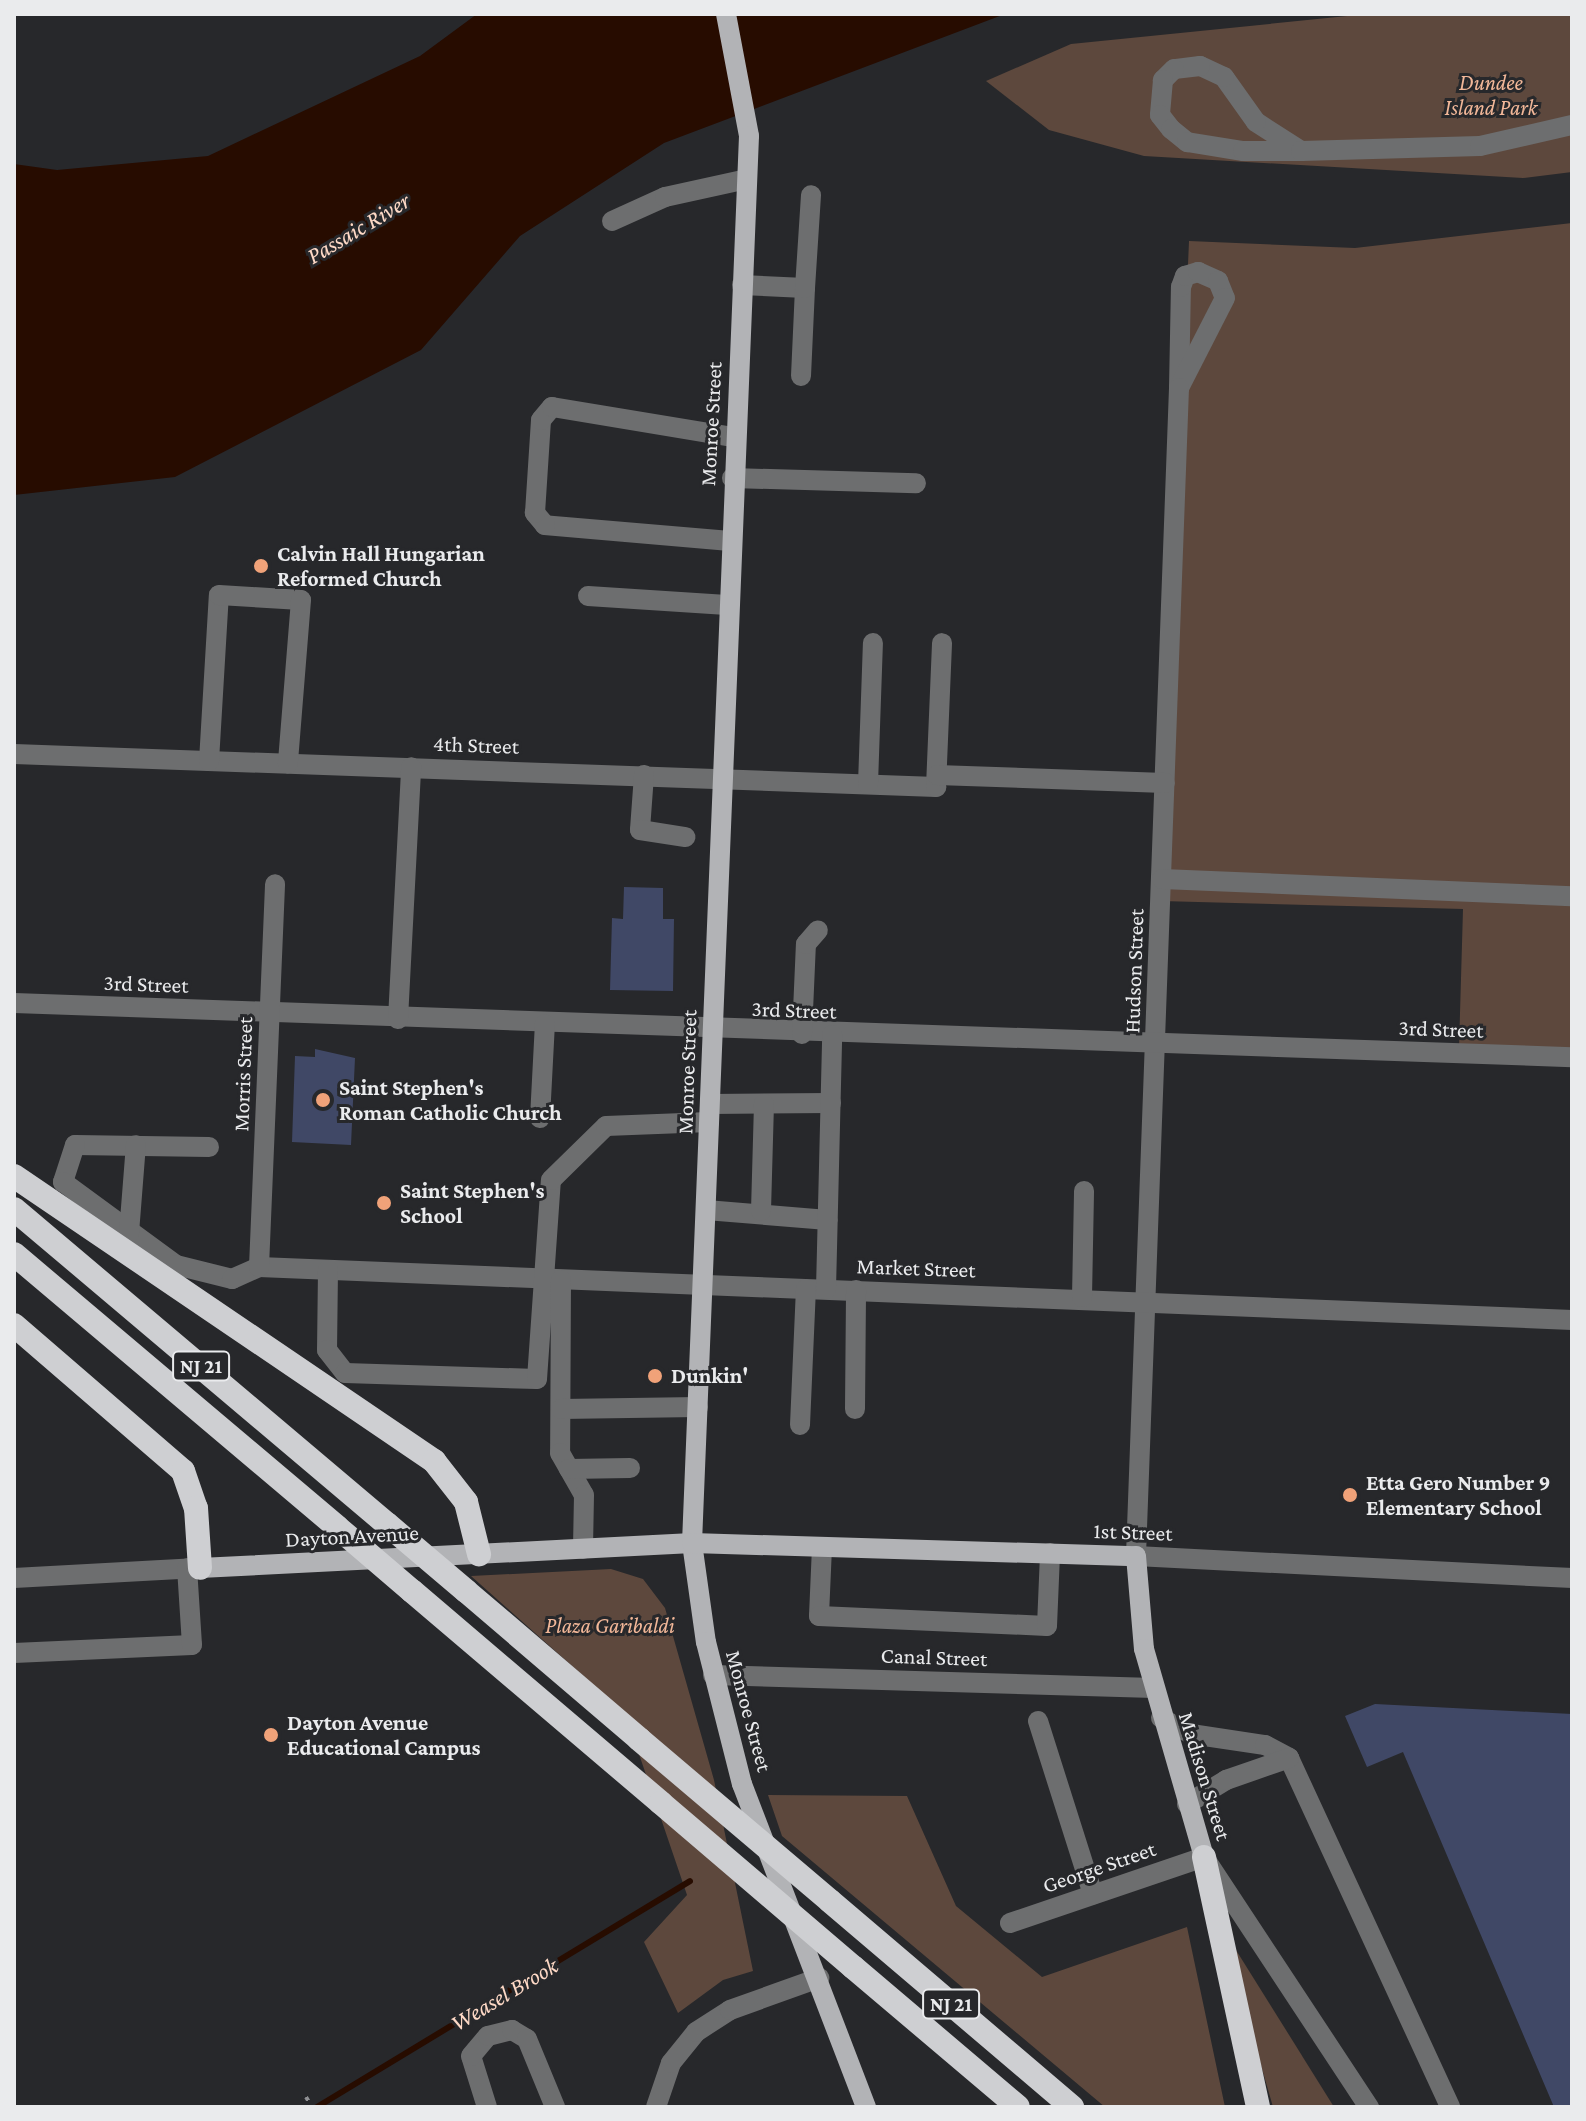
<!DOCTYPE html>
<html>
<head>
<meta charset="utf-8">
<style>
  body { margin:0 }
  #map { position:relative; width:1586px; height:2121px; overflow:hidden; background:#27282b; font-family:"Crimson Pro",serif }
  div>[style] { position:absolute }
  .green>* { inset:0; background:#5d483d }
  .water>* { inset:0; background:#270c00 }
  .stream>* { height:6px; margin:-3px; padding:0 3px; transform-origin:3px; border-radius:3px; background:#270c00 }
  .building>* { inset:0; background:#404866 }
  .path>* { height:4px; margin-top:-2px; transform-origin:0; background:repeating-linear-gradient(90deg,#8f9093 0 4px,transparent 0 10px) }
  .minor>* { height:20px; margin:-10px; padding:0 10px; transform-origin:10px; border-radius:10px; background:#6d6e6f }
  .major>* { height:20px; margin:-10px; padding:0 10px; transform-origin:10px; border-radius:10px; background:#b2b3b6 }
  .highway>* { height:24px; margin:-12px; padding:0 12px; transform-origin:12px; border-radius:12px; background:#cecfd2 }
  .highway-bridge>* { height:24px; margin:-12px; padding:0 12px; transform-origin:12px; border-radius:12px; background:#cecfd2 }
  .dots>* { width:22px; height:22px; translate:-50% -50%; box-sizing:border-box; border:4px solid #27282b; border-radius:50% }
  span { translate:-50% -50%; white-space:nowrap; text-align:center; line-height:1.15; -webkit-text-stroke:6px #27282b; paint-order:stroke }
  .shield-label span { padding:2px 6px; background:#27282b; border:2px solid; border-radius:6px; -webkit-text-stroke-width:0 }
  .shield-label { font-size:20px; color:#eaebed; font-weight:700 }
  .park-label { font-size:22px; color:#f3b899; font-style:italic }
  .street-label { font-size:22px; color:#eaebed }
  .poi-label { font-size:22px; color:#eaebed; font-weight:700 }
  .left { translate:0 -50%; text-align:left }
  .water-label { font-size:24px; color:#fed9c6; font-style:italic }
  .frame { position:absolute; inset:0; border:16px solid #eaebed; pointer-events:none }
</style>
</head>
<body>
<div id="map">
  <div class="green">
    <i style="clip-path:polygon(1367px 14px,1572px 14px,1572px 172px,1523px 178px,1144px 156px,1049px 130px,986px 81px,1071px 44px)"></i>
    <i style="clip-path:polygon(1572px 223px,1572px 1053px,1459px 1048px,1463px 909px,1161px 901px,1189px 241px,1355px 248px)"></i>
    <i style="clip-path:polygon(611px 1569px,643px 1579px,665px 1608px,714px 1780px,753px 1971px,723px 1980px,678px 2013px,644px 1942px,687px 1895px,625px 1713px,471px 1576px)"></i>
    <i style="clip-path:polygon(768px 1795px,907px 1796px,956px 1906px,1042px 1977px,1187px 1927px,1225px 2107px,1105px 2107px,782px 1836px)"></i>
    <i style="clip-path:polygon(1221px 1926px,1334px 2107px,1273px 2107px)"></i>
  </div>
  <div class="water">
    <i style="clip-path:polygon(477px 14px,1005px 14px,664px 143px,520px 236px,421px 350px,175px 477px,14px 495px,14px 164px,57px 170px,208px 156px,420px 56px)"></i>
  </div>
  <div class="stream">
    <i style="left:317px;top:2107px;width:436px;rotate:-31.2deg"></i>
  </div>
  <div class="building">
    <i style="clip-path:polygon(624px 887px,663px 888px,663px 919px,674px 919px,673px 991px,610px 990px,612px 918px,623px 919px)"></i>
    <i style="clip-path:polygon(315px 1049px,355px 1058px,351px 1145px,292px 1142px,295px 1056px,315px 1057px)"></i>
    <i style="clip-path:polygon(1375px 1704px,1572px 1714px,1572px 2107px,1554px 2107px,1403px 1752px,1367px 1767px,1345px 1716px)"></i>
  </div>
  <div class="path">
    <i style="left:306px;top:2097px;width:12px;rotate:59deg"></i>
  </div>
  <div class="minor">
    <i style="left:1301px;top:151px;width:54px;rotate:-147.2deg"></i>
    <i style="left:1256px;top:122px;width:55px;rotate:-125.4deg"></i>
    <i style="left:1224px;top:77px;width:26px;rotate:-155deg"></i>
    <i style="left:1200px;top:66px;width:26px;rotate:173deg"></i>
    <i style="left:1174px;top:69px;width:16px;rotate:135deg"></i>
    <i style="left:1163px;top:80px;width:35px;rotate:95deg"></i>
    <i style="left:1160px;top:115px;width:18px;rotate:52deg"></i>
    <i style="left:1171px;top:129px;width:21px;rotate:39deg"></i>
    <i style="left:1187px;top:142px;width:57px;rotate:9.1deg"></i>
    <i style="left:1243px;top:151px;width:58px"></i>
    <i style="left:1301px;top:151px;width:179px;rotate:-1.6deg"></i>
    <i style="left:1480px;top:146px;width:94px;rotate:-12.9deg"></i>
    <i style="left:612px;top:221px;width:58px;rotate:-24.4deg"></i>
    <i style="left:665px;top:197px;width:84px;rotate:-12.4deg"></i>
    <i style="left:742px;top:285px;width:63px;rotate:2.7deg"></i>
    <i style="left:805px;top:288px;width:88px;rotate:92.6deg"></i>
    <i style="left:805px;top:288px;width:93px;rotate:-86.3deg"></i>
    <i style="left:1179px;top:388px;width:101px;rotate:-88.9deg"></i>
    <i style="left:1181px;top:287px;width:12px;rotate:-70deg"></i>
    <i style="left:1185px;top:276px;width:14px;rotate:-17deg"></i>
    <i style="left:1198px;top:272px;width:22px;rotate:24deg"></i>
    <i style="left:1218px;top:281px;width:18px;rotate:68deg"></i>
    <i style="left:1225px;top:298px;width:101px;rotate:117.1deg"></i>
    <i style="left:1179px;top:388px;width:1169px;rotate:92.11deg"></i>
    <i style="left:1136px;top:1556px;width:437px;rotate:2.9deg"></i>
    <i style="left:732px;top:478px;width:184px;rotate:1.6deg"></i>
    <i style="left:730px;top:541px;width:186px;rotate:-175.1deg"></i>
    <i style="left:545px;top:525px;width:16px;rotate:-130deg"></i>
    <i style="left:535px;top:513px;width:93px;rotate:-86.3deg"></i>
    <i style="left:541px;top:420px;width:17px;rotate:-50deg"></i>
    <i style="left:552px;top:407px;width:184px;rotate:9.4deg"></i>
    <i style="left:588px;top:596px;width:139px;rotate:3.7deg"></i>
    <i style="left:14px;top:754px;width:923px;rotate:2.05deg"></i>
    <i style="left:936px;top:787px;width:144px;rotate:-87.6deg"></i>
    <i style="left:209px;top:761px;width:166px;rotate:-86.6deg"></i>
    <i style="left:219px;top:595px;width:82px;rotate:3.5deg"></i>
    <i style="left:301px;top:600px;width:164px;rotate:94.6deg"></i>
    <i style="left:644px;top:775px;width:55px;rotate:94.2deg"></i>
    <i style="left:640px;top:830px;width:46px;rotate:8.8deg"></i>
    <i style="left:937px;top:775px;width:228px;rotate:2deg"></i>
    <i style="left:868px;top:784px;width:141px;rotate:-88deg"></i>
    <i style="left:1162px;top:879px;width:410px;rotate:2.4deg"></i>
    <i style="left:14px;top:1003px;width:1559px;rotate:1.99deg"></i>
    <i style="left:398px;top:1019px;width:252px;rotate:-87deg"></i>
    <i style="left:802px;top:1034px;width:90px;rotate:-87.5deg"></i>
    <i style="left:806px;top:944px;width:18px;rotate:-49deg"></i>
    <i style="left:710px;top:1104px;width:121px;rotate:-0.5deg"></i>
    <i style="left:540px;top:1118px;width:94px;rotate:-87deg"></i>
    <i style="left:209px;top:1147px;width:134px;rotate:-179.1deg"></i>
    <i style="left:75px;top:1145px;width:39px;rotate:108deg"></i>
    <i style="left:63px;top:1182px;width:140px;rotate:36.3deg"></i>
    <i style="left:176px;top:1265px;width:58px;rotate:14deg"></i>
    <i style="left:232px;top:1279px;width:30px;rotate:-24deg"></i>
    <i style="left:259px;top:1267px;width:1314px;rotate:2.31deg"></i>
    <i style="left:706px;top:1210px;width:122px;rotate:4.7deg"></i>
    <i style="left:761px;top:1211px;width:107px;rotate:-88.4deg"></i>
    <i style="left:129px;top:1233px;width:88px;rotate:-85.5deg"></i>
    <i style="left:259px;top:1267px;width:383px;rotate:-87.6deg"></i>
    <i style="left:328px;top:1270px;width:80px;rotate:90.7deg"></i>
    <i style="left:327px;top:1350px;width:29px;rotate:52deg"></i>
    <i style="left:345px;top:1373px;width:192px;rotate:1.8deg"></i>
    <i style="left:537px;top:1379px;width:199px;rotate:-86deg"></i>
    <i style="left:551px;top:1180px;width:77px;rotate:-44.5deg"></i>
    <i style="left:606px;top:1126px;width:103px;rotate:-2.2deg"></i>
    <i style="left:561px;top:1280px;width:173px;rotate:90.3deg"></i>
    <i style="left:560px;top:1453px;width:48px;rotate:60.3deg"></i>
    <i style="left:584px;top:1495px;width:54px;rotate:91.1deg"></i>
    <i style="left:826px;top:1289px;width:254px;rotate:-88.6deg"></i>
    <i style="left:1082px;top:1297px;width:106px;rotate:-88.9deg"></i>
    <i style="left:561px;top:1409px;width:137px;rotate:-0.8deg"></i>
    <i style="left:855px;top:1409px;width:119px;rotate:-89.5deg"></i>
    <i style="left:800px;top:1425px;width:136px;rotate:-87.5deg"></i>
    <i style="left:569px;top:1469px;width:61px;rotate:-0.9deg"></i>
    <i style="left:822px;top:1547px;width:69px;rotate:92.5deg"></i>
    <i style="left:819px;top:1616px;width:228px;rotate:2.5deg"></i>
    <i style="left:1047px;top:1626px;width:73px;rotate:-87.6deg"></i>
    <i style="left:14px;top:1578px;width:184px;rotate:-3.1deg"></i>
    <i style="left:14px;top:1653px;width:178px;rotate:-2.6deg"></i>
    <i style="left:192px;top:1645px;width:77px;rotate:-93.7deg"></i>
    <i style="left:713px;top:1675px;width:441px;rotate:1.7deg"></i>
    <i style="left:1161px;top:1718px;width:34px;rotate:28deg"></i>
    <i style="left:1191px;top:1734px;width:75px;rotate:8.5deg"></i>
    <i style="left:1265px;top:1745px;width:27px;rotate:28deg"></i>
    <i style="left:1289px;top:1758px;width:384px;rotate:65.2deg"></i>
    <i style="left:1038px;top:1721px;width:182px;rotate:72.4deg"></i>
    <i style="left:1187px;top:1804px;width:46px;rotate:-31.6deg"></i>
    <i style="left:1226px;top:1780px;width:67px;rotate:-19.2deg"></i>
    <i style="left:1010px;top:1923px;width:205px;rotate:-18.8deg"></i>
    <i style="left:1204px;top:1857px;width:300px;rotate:56.6deg"></i>
    <i style="left:487px;top:2107px;width:53px;rotate:-107.4deg"></i>
    <i style="left:471px;top:2056px;width:26px;rotate:-50deg"></i>
    <i style="left:488px;top:2036px;width:25px;rotate:-14deg"></i>
    <i style="left:512px;top:2030px;width:17px;rotate:31deg"></i>
    <i style="left:527px;top:2039px;width:74px;rotate:67.6deg"></i>
    <i style="left:656px;top:2107px;width:46px;rotate:-71.2deg"></i>
    <i style="left:671px;top:2063px;width:40px;rotate:-51deg"></i>
    <i style="left:696px;top:2032px;width:40px;rotate:-32.9deg"></i>
    <i style="left:730px;top:2010px;width:95px;rotate:-19.8deg"></i>
  </div>
  <div class="major">
    <i style="left:726px;top:14px;width:124px;rotate:79.3deg"></i>
    <i style="left:749px;top:136px;width:1408px;rotate:92.32deg"></i>
    <i style="left:692px;top:1543px;width:100px;rotate:82deg"></i>
    <i style="left:706px;top:1642px;width:146px;rotate:75.8deg"></i>
    <i style="left:742px;top:1784px;width:346px;rotate:69deg"></i>
    <i style="left:200px;top:1568px;width:493px;rotate:-2.9deg"></i>
    <i style="left:692px;top:1543px;width:444px;rotate:1.7deg"></i>
    <i style="left:1136px;top:1556px;width:93px;rotate:85.1deg"></i>
    <i style="left:1144px;top:1649px;width:216px;rotate:73.9deg"></i>
  </div>
  <div class="highway">
    <i style="left:14px;top:1176px;width:508px;rotate:34.16deg"></i>
    <i style="left:434px;top:1461px;width:52px;rotate:52deg"></i>
    <i style="left:466px;top:1502px;width:54px;rotate:76deg"></i>
    <i style="left:14px;top:1209px;width:488px;rotate:40.2deg"></i>
    <i style="left:14px;top:1254px;width:423px;rotate:40.2deg"></i>
    <i style="left:14px;top:1325px;width:223px;rotate:40.8deg"></i>
    <i style="left:183px;top:1471px;width:39px;rotate:71deg"></i>
    <i style="left:196px;top:1508px;width:60px;rotate:86.2deg"></i>
    <i style="left:412px;top:1591px;width:327px;rotate:40.4deg"></i>
    <i style="left:466px;top:1591px;width:228px;rotate:40.5deg"></i>
    <i style="left:1204px;top:1857px;width:256px;rotate:77.8deg"></i>
    <i style="left:830px;top:1901px;width:318px;rotate:40.4deg"></i>
    <i style="left:853px;top:1967px;width:216px;rotate:40.3deg"></i>
  </div>
  <div class="highway-bridge">
    <i style="left:387px;top:1524px;width:104px;rotate:40.3deg"></i>
    <i style="left:337px;top:1527px;width:99px;rotate:40.5deg"></i>
    <i style="left:639px;top:1739px;width:250px;rotate:40.3deg"></i>
    <i style="left:661px;top:1803px;width:253px;rotate:40.5deg"></i>
  </div>
  <div class="dots">
    <i style="left:261px;top:566px;background:#f0a279"></i>
    <i style="left:323px;top:1100px;background:#f0a279"></i>
    <i style="left:384px;top:1203px;background:#f0a279"></i>
    <i style="left:655px;top:1376px;background:#f0a279"></i>
    <i style="left:1350px;top:1495px;background:#f0a279"></i>
    <i style="left:271px;top:1735px;background:#f0a279"></i>
  </div>
  <div class="shield-label">
    <span style="left:201px;top:1366px">NJ 21</span>
    <span style="left:951px;top:2004px">NJ 21</span>
  </div>
  <div class="park-label">
    <span style="left:1491px;top:95px">Dundee<br>Island Park</span>
    <span style="left:610px;top:1626px">Plaza Garibaldi</span>
  </div>
  <div class="street-label">
    <span style="left:711px;top:424px;rotate:-87deg">Monroe Street</span>
    <span style="left:476px;top:745px;rotate:2deg">4th Street</span>
    <span style="left:1134px;top:971px;rotate:-88deg">Hudson Street</span>
    <span style="left:146px;top:984px;rotate:2deg">3rd Street</span>
    <span style="left:794px;top:1010px;rotate:2deg">3rd Street</span>
    <span style="left:1441px;top:1029px;rotate:2deg">3rd Street</span>
    <span style="left:687px;top:1072px;rotate:-88deg">Monroe Street</span>
    <span style="left:243px;top:1074px;rotate:-88deg">Morris Street</span>
    <span style="left:916px;top:1268px;rotate:2deg">Market Street</span>
    <span style="left:1133px;top:1532px;rotate:2deg">1st Street</span>
    <span style="left:352px;top:1536px;rotate:-3deg">Dayton Avenue</span>
    <span style="left:934px;top:1657px;rotate:2deg">Canal Street</span>
    <span style="left:749px;top:1711px;rotate:75deg">Monroe Street</span>
    <span style="left:1205px;top:1776px;rotate:73deg">Madison Street</span>
    <span style="left:1099px;top:1867px;rotate:-19deg">George Street</span>
  </div>
  <div class="poi-label">
    <span class="left" style="left:277px;top:566px">Calvin Hall Hungarian<br>Reformed Church</span>
    <span class="left" style="left:339px;top:1100px">Saint Stephen's<br>Roman Catholic Church</span>
    <span class="left" style="left:400px;top:1203px">Saint Stephen's<br>School</span>
    <span class="left" style="left:671px;top:1376px">Dunkin'</span>
    <span class="left" style="left:1366px;top:1495px">Etta Gero Number 9<br>Elementary School</span>
    <span class="left" style="left:287px;top:1735px">Dayton Avenue<br>Educational Campus</span>
  </div>
  <div class="water-label">
    <span style="left:358px;top:228px;rotate:-31deg">Passaic River</span>
    <span style="left:504px;top:1994px;rotate:-31deg">Weasel Brook</span>
  </div>
  <div class="frame"></div>
</div>
</body>
</html>
